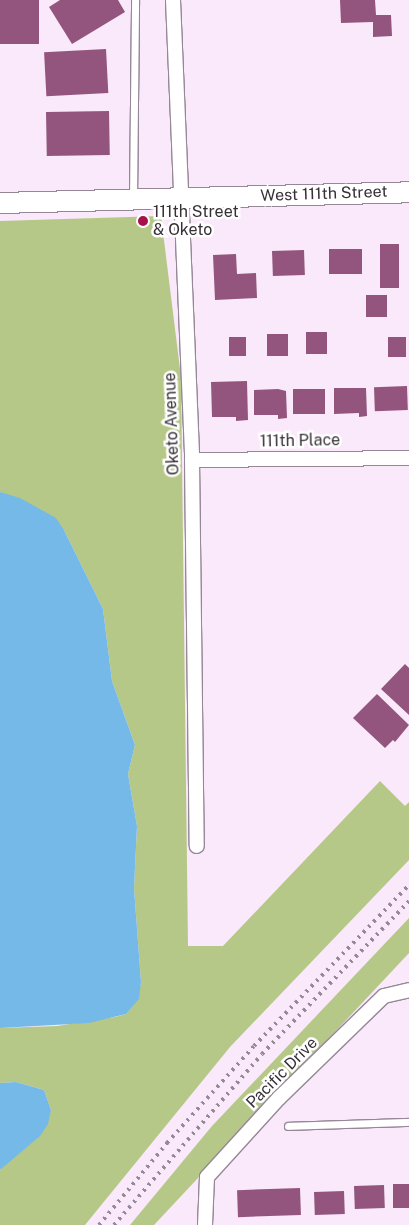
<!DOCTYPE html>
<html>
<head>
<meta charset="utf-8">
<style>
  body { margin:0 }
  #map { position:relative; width:409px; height:1225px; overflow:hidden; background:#fae9fa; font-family:"Public Sans",sans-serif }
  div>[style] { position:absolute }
  .green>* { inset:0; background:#b6c888 }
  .water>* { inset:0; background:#74b9e8 }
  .building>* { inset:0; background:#93557d; transform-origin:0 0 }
  .roads { filter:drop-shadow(1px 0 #968797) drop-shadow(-1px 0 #968797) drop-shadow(0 1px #968797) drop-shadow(0 -1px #968797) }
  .lane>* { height:7px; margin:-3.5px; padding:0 3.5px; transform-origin:3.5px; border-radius:3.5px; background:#fff }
  .street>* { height:14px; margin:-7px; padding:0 7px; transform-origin:7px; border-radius:7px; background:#fff }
  .secondary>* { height:20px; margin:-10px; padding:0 10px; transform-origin:10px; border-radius:10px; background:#fff }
  .rail>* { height:4px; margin-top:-2px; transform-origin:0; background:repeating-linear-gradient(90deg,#948994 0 2.5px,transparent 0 7.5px) }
  .dots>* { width:14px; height:14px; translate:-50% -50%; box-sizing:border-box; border:2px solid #fff; border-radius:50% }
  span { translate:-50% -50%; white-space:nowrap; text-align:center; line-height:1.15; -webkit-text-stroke:5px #fff; paint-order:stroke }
  .street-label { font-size:16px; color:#373037 }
  .poi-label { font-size:16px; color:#373037 }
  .left { translate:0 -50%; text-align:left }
</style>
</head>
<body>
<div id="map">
  <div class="green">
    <i style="clip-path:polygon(161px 216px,181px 377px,188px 946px,223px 946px,380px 781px,405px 806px,409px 802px,409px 860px,230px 1047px,85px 1225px,0 1225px,0 1170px,17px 1153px,51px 1110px,44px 1090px,16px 1082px,0 1083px,0 1028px,57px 1026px,115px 1017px,126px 1014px,138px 999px,141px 982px,134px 888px,137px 826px,128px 774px,135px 745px,112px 681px,103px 609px,64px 530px,0 492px,0 221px)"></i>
    <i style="clip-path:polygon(409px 918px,409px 953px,154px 1225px,130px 1225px,212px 1126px)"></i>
  </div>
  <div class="water">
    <i style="clip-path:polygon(0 492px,20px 498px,56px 518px,64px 530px,103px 609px,112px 681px,135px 745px,128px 774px,137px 826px,134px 888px,141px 982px,139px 999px,126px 1014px,89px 1023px,0 1028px)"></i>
    <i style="clip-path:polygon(16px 1082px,44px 1090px,51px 1110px,48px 1124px,40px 1136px,0 1170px,0 1083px)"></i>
  </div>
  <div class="building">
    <i style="left:0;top:0;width:39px;height:44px"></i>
    <i style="clip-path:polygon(60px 0,118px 0,125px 12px,72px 44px,49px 7px)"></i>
    <i style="clip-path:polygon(340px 0,375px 0,376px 15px,391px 15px,392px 36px,373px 37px,373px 22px,341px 23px)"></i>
    <i style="left:106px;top:49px;width:44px;height:62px;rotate:87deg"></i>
    <i style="left:109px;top:111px;width:44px;height:63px;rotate:89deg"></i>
    <i style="left:380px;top:244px;width:19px;height:44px"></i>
    <i style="left:362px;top:249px;width:25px;height:33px;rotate:90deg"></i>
    <i style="left:304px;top:250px;width:25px;height:32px;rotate:88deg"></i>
    <i style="clip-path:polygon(236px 254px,237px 274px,256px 273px,257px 298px,215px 300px,213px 255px)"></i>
    <i style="left:366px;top:295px;width:21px;height:22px"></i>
    <i style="left:327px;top:332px;width:22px;height:21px;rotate:90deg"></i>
    <i style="left:288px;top:334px;width:22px;height:21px;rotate:90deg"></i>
    <i style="left:246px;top:337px;width:19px;height:17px;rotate:90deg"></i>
    <i style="left:406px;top:337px;width:20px;height:18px;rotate:90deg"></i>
    <i style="clip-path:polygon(247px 381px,248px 420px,236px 421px,236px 417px,212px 417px,211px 382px)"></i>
    <i style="left:407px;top:386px;width:24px;height:33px;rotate:88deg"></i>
    <i style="clip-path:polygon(334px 388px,366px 388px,367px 416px,359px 417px,359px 413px,334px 414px)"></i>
    <i style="clip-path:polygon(278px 389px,286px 391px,287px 418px,278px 419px,278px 415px,254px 415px,254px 390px)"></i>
    <i style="left:293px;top:389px;width:32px;height:25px"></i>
    <i style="clip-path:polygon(405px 664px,409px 668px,409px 715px,381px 689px)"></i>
    <i style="clip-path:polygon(377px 694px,409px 725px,395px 742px,393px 740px,385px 748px,353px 718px)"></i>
    <i style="left:409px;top:1184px;width:24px;height:16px;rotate:90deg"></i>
    <i style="left:384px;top:1185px;width:23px;height:30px;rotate:88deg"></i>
    <i style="left:300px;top:1188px;width:27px;height:63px;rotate:88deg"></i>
    <i style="left:344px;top:1191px;width:23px;height:30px;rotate:88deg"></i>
  </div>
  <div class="roads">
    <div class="lane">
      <i style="left:133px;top:199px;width:199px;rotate:-89.4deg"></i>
      <i style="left:288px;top:1126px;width:121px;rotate:-1.9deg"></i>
    </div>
    <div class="street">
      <i style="left:173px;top:0;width:460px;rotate:87.6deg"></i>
      <i style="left:192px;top:460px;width:386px;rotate:89.3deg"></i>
      <i style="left:192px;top:460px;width:217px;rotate:-0.5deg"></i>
      <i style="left:205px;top:1225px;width:48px;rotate:-87.6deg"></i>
      <i style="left:207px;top:1177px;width:107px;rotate:-47.7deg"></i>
      <i style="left:279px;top:1098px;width:146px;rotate:-44.2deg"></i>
      <i style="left:384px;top:996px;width:26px;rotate:-13deg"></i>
    </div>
    <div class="secondary">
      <i style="left:0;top:203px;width:409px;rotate:-1.5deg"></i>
    </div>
  </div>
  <div class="rail">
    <i style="left:99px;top:1225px;width:107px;rotate:-50.3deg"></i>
    <i style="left:167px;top:1143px;width:130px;rotate:-48.1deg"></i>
    <i style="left:254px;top:1046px;width:223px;rotate:-46.1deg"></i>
    <i style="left:114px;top:1225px;width:226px;rotate:-49.1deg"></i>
    <i style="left:262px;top:1054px;width:212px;rotate:-46.1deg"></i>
  </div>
  <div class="dots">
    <i style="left:143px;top:221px;background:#a71148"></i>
  </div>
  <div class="street-label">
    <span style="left:324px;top:194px;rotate:-2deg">West 111th Street</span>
    <span style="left:172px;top:424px;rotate:-92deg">Oketo Avenue</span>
    <span style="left:300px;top:441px;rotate:-1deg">111th Place</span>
    <span style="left:282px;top:1073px;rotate:-45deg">Pacific Drive</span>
  </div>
  <div class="poi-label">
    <span class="left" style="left:153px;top:221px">111th Street<br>&amp; Oketo</span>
  </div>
</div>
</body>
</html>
